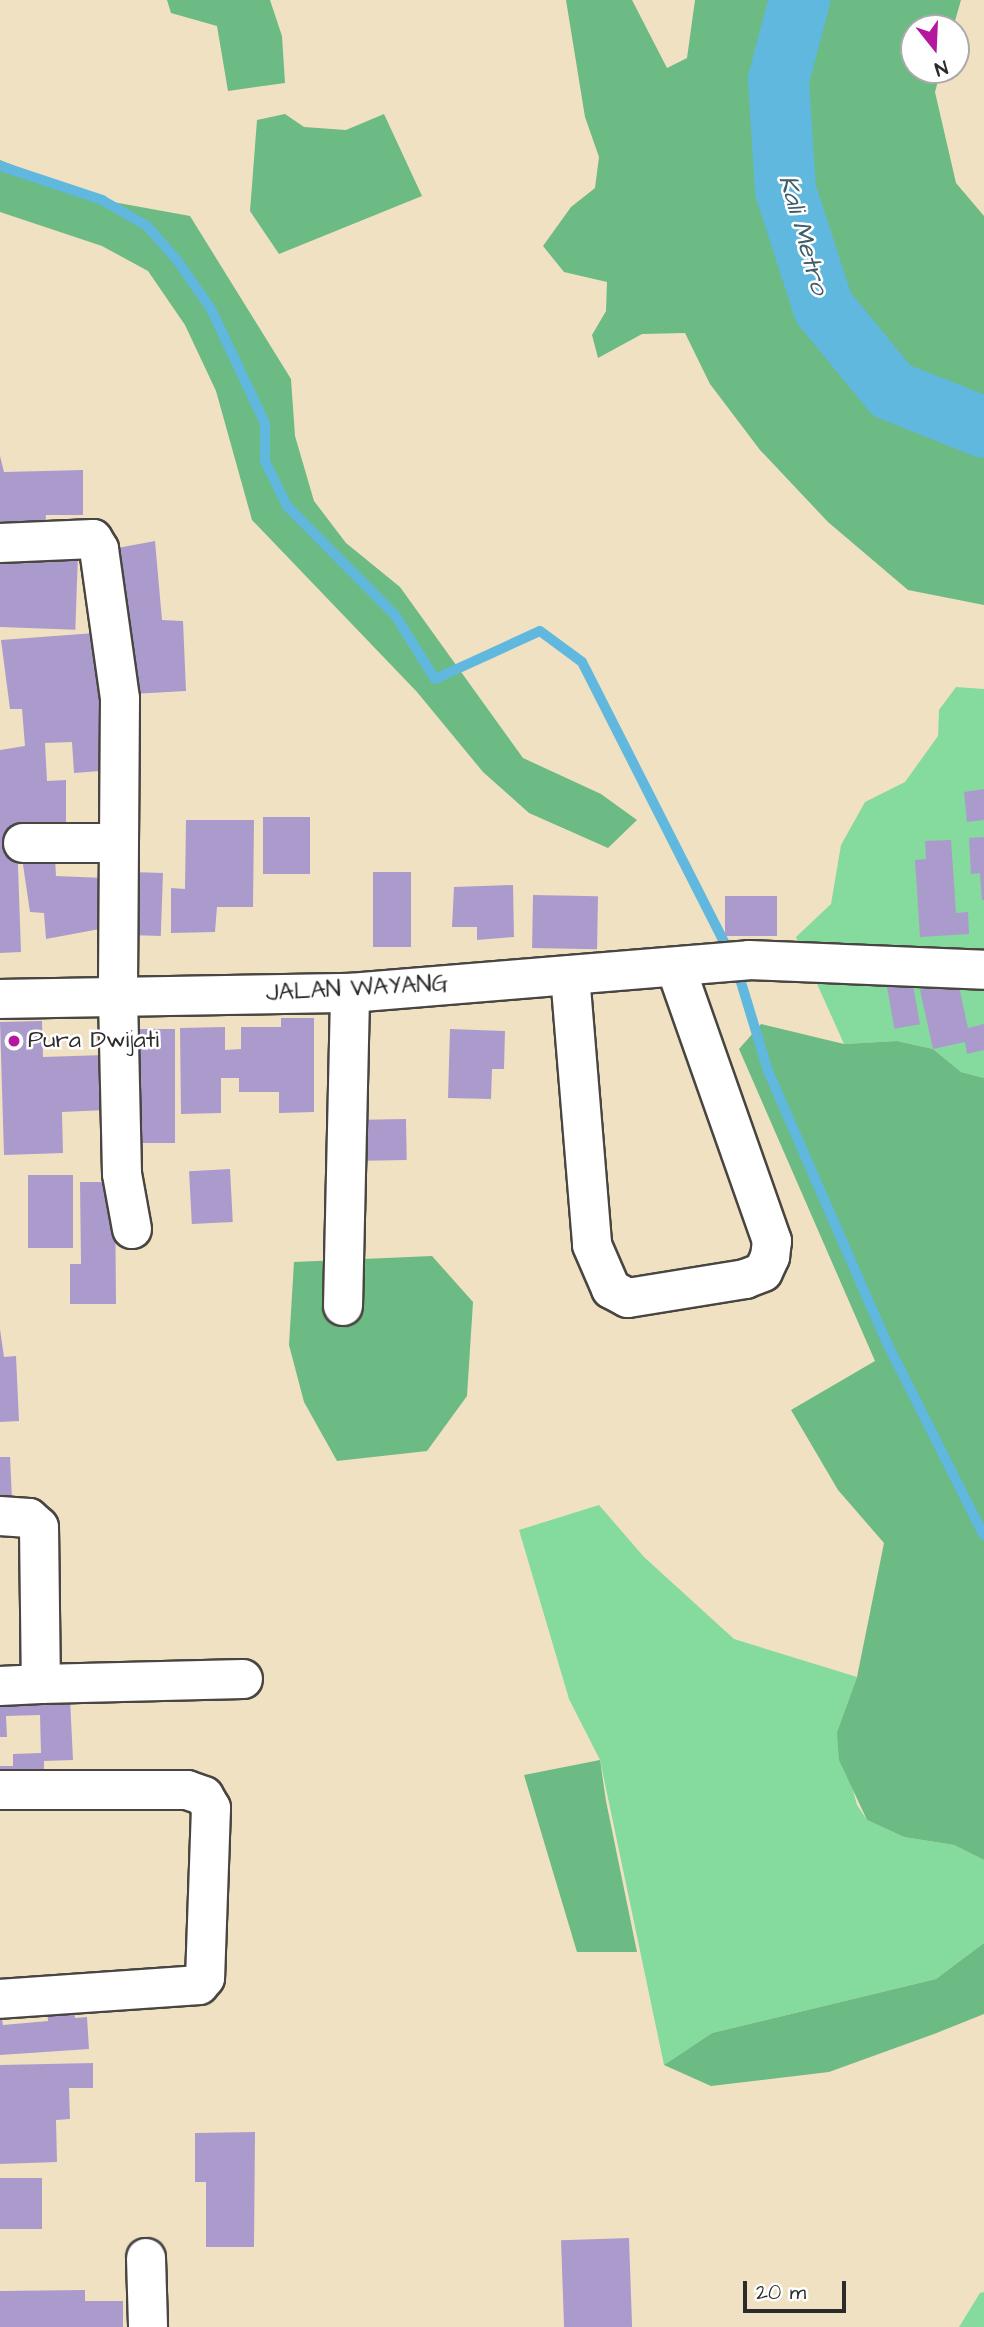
<!DOCTYPE html>
<html>
<head>
<meta charset="utf-8">
<style>
  body { margin:0 }
  #map { position:relative; width:984px; height:2327px; overflow:hidden; background:#f0e1c3; font-family:"Architects Daughter",sans-serif }
  div>[style] { position:absolute }
  .green>* { inset:0; background:#85da9d }
  .forest>* { inset:0; background:#6cba84 }
  .stream>* { height:10px; margin:-5px; padding:0 5px; transform-origin:5px; border-radius:5px; background:#61b8de }
  .river>* { height:61px; margin:-30.5px; padding:0 30.5px; transform-origin:30.5px; border-radius:30.5px; background:#61b8de }
  .building>* { inset:0; background:#ab9bcc; transform-origin:0 0 }
  .roads { filter:drop-shadow(2px 0 #494642) drop-shadow(-2px 0 #494642) drop-shadow(0 2px #494642) drop-shadow(0 -2px #494642) }
  .minor>* { height:38px; margin:-19px; padding:0 19px; transform-origin:19px; border-radius:19px; background:#fff }
  .dots>* { width:19px; height:19px; translate:-50% -50%; box-sizing:border-box; border:4px solid #fff; border-radius:50% }
  span { translate:-50% -50%; white-space:nowrap; text-align:center; line-height:1.15; -webkit-text-stroke:5px #fff; paint-order:stroke }
  .street-label { font-size:24px; color:#2b2b2b }
  .poi-label { font-size:24px; color:#2b2b2b }
  .left { translate:0 -50%; text-align:left }
  .water-label { font-size:26px; color:#3e5c6a; font-style:italic }
  .north { position:absolute; left:900px; top:14px; width:70px; height:70px; box-sizing:border-box; background:#fff; border:2px solid #aaa; border-radius:50%; rotate:162deg; font-size:19px; font-weight:700; line-height:28px; text-align:center; color:#2b2b2b }
  .north::after { content:''; display:block; margin:auto; width:24px; height:32px; background:#b5179e; clip-path:polygon(50% 0,100% 100%,50% 72%,0 100%) }
  .scale { position:absolute; left:743px; top:2281px; width:103px; height:32px; box-sizing:border-box; border:4px solid #2b2b2b; border-top:0; padding-left:9px; font-size:21px; line-height:24px; white-space:nowrap; color:#2b2b2b; -webkit-text-stroke:5px #fff; paint-order:stroke }
</style>
</head>
<body>
<div id="map">
  <div class="green">
    <i style="clip-path:polygon(956px 687px,984px 689px,984px 1078px,961px 1072px,933px 1049px,897px 1041px,844px 1044px,796px 937px,831px 904px,841px 845px,865px 802px,905px 782px,938px 736px,939px 710px)"></i>
    <i style="clip-path:polygon(599px 1505px,644px 1557px,734px 1639px,857px 1677px,837px 1732px,857px 1805px,867px 1820px,904px 1837px,954px 1845px,984px 1860px,984px 1943px,936px 1979px,712px 2033px,664px 2065px,600px 1760px,569px 1699px,519px 1530px)"></i>
    <i style="clip-path:polygon(984px 2292px,984px 2327px,959px 2327px,980px 2293px)"></i>
  </div>
  <div class="forest">
    <i style="clip-path:polygon(167px 0,270px 0,282px 36px,285px 83px,228px 91px,217px 26px,171px 13px)"></i>
    <i style="clip-path:polygon(566px 0,632px 0,667px 68px,687px 58px,695px 0,961px 0,953px 28px,914px 28px,914px 70px,941px 70px,935px 92px,956px 183px,984px 216px,984px 605px,908px 590px,828px 522px,760px 450px,710px 384px,685px 333px,642px 334px,598px 358px,592px 335px,606px 311px,607px 282px,564px 272px,543px 246px,571px 207px,595px 188px,599px 157px,585px 117px)"></i>
    <i style="clip-path:polygon(285px 114px,304px 127px,346px 130px,384px 114px,422px 196px,279px 254px,250px 211px,257px 120px)"></i>
    <i style="clip-path:polygon(0 160px,102px 200px,190px 216px,291px 379px,295px 436px,314px 501px,346px 543px,400px 587px,523px 758px,601px 794px,637px 820px,608px 848px,529px 813px,483px 772px,417px 692px,252px 520px,216px 391px,185px 325px,148px 271px,102px 246px,0 212px)"></i>
    <i style="clip-path:polygon(761px 1024px,844px 1044px,897px 1041px,933px 1049px,961px 1072px,984px 1078px,984px 1860px,954px 1845px,904px 1837px,867px 1820px,839px 1760px,837px 1732px,857px 1677px,884px 1543px,838px 1490px,791px 1410px,875px 1361px,739px 1049px)"></i>
    <i style="clip-path:polygon(432px 1256px,473px 1302px,467px 1396px,427px 1451px,337px 1461px,304px 1402px,289px 1345px,294px 1262px)"></i>
    <i style="clip-path:polygon(600px 1760px,606px 1801px,637px 1952px,577px 1952px,524px 1775px)"></i>
    <i style="clip-path:polygon(984px 1943px,984px 2014px,934px 2034px,829px 2072px,711px 2086px,664px 2065px,712px 2033px,936px 1979px)"></i>
  </div>
  <div class="stream">
    <i style="left:0;top:166px;width:108px;rotate:18.4deg"></i>
    <i style="left:102px;top:200px;width:52px;rotate:30deg"></i>
    <i style="left:147px;top:226px;width:45px;rotate:48.6deg"></i>
    <i style="left:177px;top:260px;width:60px;rotate:55.2deg"></i>
    <i style="left:211px;top:309px;width:126px;rotate:64.7deg"></i>
    <i style="left:265px;top:423px;width:38px;rotate:90deg"></i>
    <i style="left:265px;top:461px;width:50px;rotate:63.9deg"></i>
    <i style="left:287px;top:506px;width:153px;rotate:45.3deg"></i>
    <i style="left:395px;top:615px;width:75px;rotate:58deg"></i>
    <i style="left:435px;top:679px;width:115px;rotate:-24.6deg"></i>
    <i style="left:540px;top:631px;width:52px;rotate:36.4deg"></i>
    <i style="left:582px;top:662px;width:327px;rotate:63.1deg"></i>
    <i style="left:737px;top:969px;width:107px;rotate:73.1deg"></i>
    <i style="left:768px;top:1071px;width:292px;rotate:66.4deg"></i>
    <i style="left:885px;top:1339px;width:220px;rotate:63.3deg"></i>
  </div>
  <div class="river">
    <i style="left:799px;top:0;width:82px;rotate:104.9deg"></i>
    <i style="left:778px;top:79px;width:111px;rotate:86.4deg"></i>
    <i style="left:785px;top:190px;width:123px;rotate:72deg"></i>
    <i style="left:823px;top:307px;width:107px;rotate:50.7deg"></i>
    <i style="left:891px;top:390px;width:100px;rotate:21.7deg"></i>
  </div>
  <div class="building">
    <i style="clip-path:polygon(0 456px,4px 472px,83px 470px,83px 515px,46px 515px,45px 532px,0 540px)"></i>
    <i style="clip-path:polygon(155px 541px,162px 620px,183px 621px,186px 691px,132px 694px,112px 549px)"></i>
    <i style="left:0;top:552px;width:78px;height:75px;rotate:2deg"></i>
    <i style="clip-path:polygon(95px 633px,113px 770px,74px 773px,72px 742px,45px 743px,47px 781px,66px 780px,66px 834px,17px 838px,21px 952px,0 953px,0 750px,25px 746px,22px 709px,10px 709px,1px 640px)"></i>
    <i style="clip-path:polygon(984px 789px,984px 820px,967px 822px,964px 792px)"></i>
    <i style="left:263px;top:817px;width:47px;height:57px"></i>
    <i style="clip-path:polygon(186px 820px,254px 820px,253px 907px,217px 907px,215px 932px,171px 933px,171px 888px,185px 889px)"></i>
    <i style="clip-path:polygon(984px 837px,984px 900px,982px 900px,980px 873px,971px 874px,969px 838px)"></i>
    <i style="clip-path:polygon(951px 840px,956px 913px,968px 912px,969px 934px,920px 937px,915px 860px,926px 859px,925px 841px)"></i>
    <i style="clip-path:polygon(22px 858px,55px 858px,56px 876px,105px 878px,105px 928px,46px 939px,44px 913px,30px 912px)"></i>
    <i style="left:132px;top:872px;width:31px;height:63px;rotate:2deg"></i>
    <i style="left:373px;top:872px;width:38px;height:75px"></i>
    <i style="clip-path:polygon(513px 885px,514px 937px,477px 940px,477px 927px,452px 927px,454px 887px)"></i>
    <i style="left:533px;top:895px;width:65px;height:53px;rotate:1deg"></i>
    <i style="left:777px;top:896px;width:40px;height:52px;rotate:90deg"></i>
    <i style="left:912px;top:979px;width:46px;height:26px;rotate:80deg"></i>
    <i style="clip-path:polygon(958px 982px,968px 1028px,984px 1024px,984px 1050px,967px 1054px,965px 1042px,933px 1049px,920px 990px)"></i>
    <i style="clip-path:polygon(281px 1018px,314px 1018px,314px 1112px,279px 1113px,279px 1092px,239px 1092px,239px 1078px,221px 1078px,221px 1113px,181px 1114px,180px 1028px,225px 1027px,225px 1050px,241px 1049px,241px 1027px,281px 1027px)"></i>
    <i style="clip-path:polygon(42px 1021px,43px 1057px,105px 1055px,106px 1110px,62px 1112px,63px 1153px,4px 1155px,0 1022px)"></i>
    <i style="left:131px;top:1029px;width:44px;height:114px"></i>
    <i style="clip-path:polygon(450px 1029px,505px 1031px,504px 1069px,492px 1069px,491px 1099px,448px 1098px)"></i>
    <i style="left:406px;top:1119px;width:41px;height:55px;rotate:89deg"></i>
    <i style="left:230px;top:1169px;width:53px;height:41px;rotate:87deg"></i>
    <i style="left:28px;top:1175px;width:45px;height:73px"></i>
    <i style="clip-path:polygon(80px 1182px,115px 1182px,116px 1304px,70px 1304px,70px 1264px,81px 1264px)"></i>
    <i style="clip-path:polygon(0 1329px,4px 1357px,16px 1356px,19px 1421px,0 1422px)"></i>
    <i style="clip-path:polygon(0 1457px,10px 1457px,12px 1499px,0 1499px)"></i>
    <i style="clip-path:polygon(70px 1698px,73px 1760px,44px 1761px,44px 1779px,0 1781px,0 1766px,13px 1766px,13px 1754px,41px 1753px,40px 1715px,6px 1716px,7px 1737px,0 1737px,0 1700px)"></i>
    <i style="clip-path:polygon(73px 2003px,75px 2018px,87px 2017px,89px 2049px,0 2055px,0 2006px,3px 2025px,48px 2021px,47px 2004px)"></i>
    <i style="clip-path:polygon(93px 2063px,93px 2088px,69px 2088px,70px 2119px,56px 2120px,57px 2162px,0 2164px,0 2065px)"></i>
    <i style="clip-path:polygon(255px 2132px,254px 2247px,206px 2247px,206px 2182px,195px 2182px,195px 2133px)"></i>
    <i style="left:0;top:2178px;width:42px;height:51px"></i>
    <i style="left:629px;top:2238px;width:89px;height:68px;rotate:88deg"></i>
    <i style="clip-path:polygon(85px 2290px,85px 2301px,123px 2301px,123px 2327px,0 2327px,0 2291px)"></i>
  </div>
  <div class="roads">
    <div class="minor">
      <i style="left:0;top:543px;width:93px;rotate:-2.5deg"></i>
      <i style="left:93px;top:539px;width:12px;rotate:59deg"></i>
      <i style="left:99px;top:549px;width:151px;rotate:82deg"></i>
      <i style="left:120px;top:699px;width:298px;rotate:90.4deg"></i>
      <i style="left:118px;top:997px;width:177px;rotate:88.7deg"></i>
      <i style="left:122px;top:1174px;width:56px;rotate:79.7deg"></i>
      <i style="left:23px;top:843px;width:94px"></i>
      <i style="left:570px;top:975px;width:271px;rotate:85.3deg"></i>
      <i style="left:592px;top:1245px;width:48px;rotate:66.6deg"></i>
      <i style="left:611px;top:1289px;width:19px;rotate:28deg"></i>
      <i style="left:628px;top:1298px;width:119px;rotate:-9.2deg"></i>
      <i style="left:745px;top:1279px;width:19px;rotate:-21deg"></i>
      <i style="left:763px;top:1272px;width:17px;rotate:-65deg"></i>
      <i style="left:770px;top:1257px;width:16px;rotate:-83deg"></i>
      <i style="left:772px;top:1241px;width:289px;rotate:-109.4deg"></i>
      <i style="left:0;top:999px;width:350px;rotate:-1deg"></i>
      <i style="left:350px;top:993px;width:400px;rotate:-4.7deg"></i>
      <i style="left:749px;top:960px;width:235px;rotate:2.4deg"></i>
      <i style="left:343px;top:1306px;width:313px;rotate:-88.7deg"></i>
      <i style="left:0;top:1516px;width:29px;rotate:4deg"></i>
      <i style="left:29px;top:1518px;width:13px;rotate:42deg"></i>
      <i style="left:39px;top:1527px;width:157px;rotate:89.3deg"></i>
      <i style="left:41px;top:1684px;width:202px;rotate:-1.4deg"></i>
      <i style="left:0;top:1686px;width:41px;rotate:-2.8deg"></i>
      <i style="left:0;top:1790px;width:187px"></i>
      <i style="left:187px;top:1790px;width:18px;rotate:19deg"></i>
      <i style="left:204px;top:1796px;width:14px;rotate:60deg"></i>
      <i style="left:211px;top:1808px;width:170px;rotate:92deg"></i>
      <i style="left:205px;top:1978px;width:9px;rotate:131deg"></i>
      <i style="left:199px;top:1985px;width:199px;rotate:176deg"></i>
      <i style="left:146px;top:2258px;width:69px;rotate:88.3deg"></i>
    </div>
  </div>
  <div class="dots">
    <i style="left:14px;top:1041px;background:#b5179e"></i>
  </div>
  <div class="street-label">
    <span style="left:357px;top:989px;rotate:-3deg">JALAN WAYANG</span>
  </div>
  <div class="poi-label">
    <span class="left" style="left:28px;top:1041px">Pura Dwijati</span>
  </div>
  <div class="water-label">
    <span style="left:803px;top:235px;rotate:74deg">Kali Metro</span>
  </div>
  <div class="north">N</div>
  <div class="scale">20 m</div>
</div>
</body>
</html>
